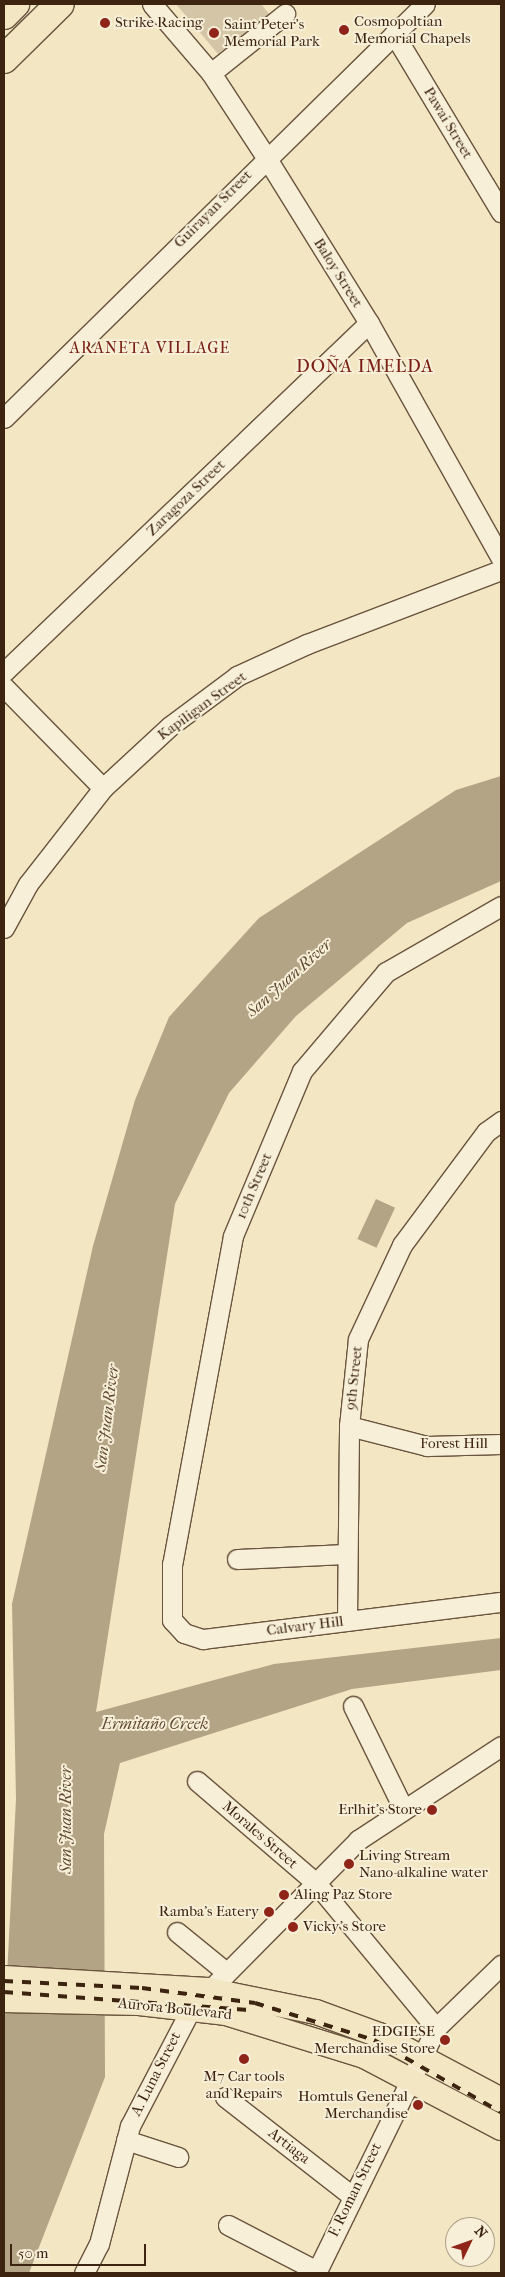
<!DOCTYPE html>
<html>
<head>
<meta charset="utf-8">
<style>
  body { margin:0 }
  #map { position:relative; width:505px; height:2277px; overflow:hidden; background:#f2e6c3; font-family:"IM FELL French Canon",serif }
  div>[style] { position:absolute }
  .green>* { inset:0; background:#d3c5a5 }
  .water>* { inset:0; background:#b4a486; transform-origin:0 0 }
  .roads { filter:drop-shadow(1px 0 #6a543e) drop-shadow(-1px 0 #6a543e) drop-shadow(0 1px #6a543e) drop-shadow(0 -1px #6a543e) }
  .minor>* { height:19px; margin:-9.5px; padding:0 9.5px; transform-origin:9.5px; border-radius:9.5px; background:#f7efd8 }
  .major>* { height:24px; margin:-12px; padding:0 12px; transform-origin:12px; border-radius:12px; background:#f2e6c3 }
  .highway>* { height:28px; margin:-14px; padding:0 14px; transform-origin:14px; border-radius:14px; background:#f2e6c3 }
  .rail>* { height:4px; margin-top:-2px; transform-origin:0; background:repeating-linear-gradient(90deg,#3d2411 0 9px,transparent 0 18px) }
  .dots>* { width:14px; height:14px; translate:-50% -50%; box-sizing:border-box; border:2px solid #f7efd8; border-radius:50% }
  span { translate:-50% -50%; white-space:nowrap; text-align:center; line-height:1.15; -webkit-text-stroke:4px #f7efd8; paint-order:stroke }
  .poi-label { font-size:15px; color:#3d2411 }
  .left { translate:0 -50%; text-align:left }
  .right { translate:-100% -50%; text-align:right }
  .street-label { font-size:15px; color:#3d2411 }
  .neighbourhood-label { font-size:16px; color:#7a1f14; letter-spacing:1px }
  .water-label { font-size:16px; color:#614a34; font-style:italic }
  .quarter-label { font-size:18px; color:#7a1f14; letter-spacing:1px }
  .frame { position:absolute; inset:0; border:5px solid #3d2411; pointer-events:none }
  .north { position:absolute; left:445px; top:2217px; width:50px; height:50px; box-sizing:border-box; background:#f7efd8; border:1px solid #ad9e88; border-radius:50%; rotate:48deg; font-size:14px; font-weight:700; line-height:20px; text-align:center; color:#3d2411 }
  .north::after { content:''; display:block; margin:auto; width:18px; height:22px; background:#8f2418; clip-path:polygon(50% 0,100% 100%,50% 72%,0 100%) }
  .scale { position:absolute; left:10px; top:2244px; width:136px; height:22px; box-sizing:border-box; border:2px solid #3d2411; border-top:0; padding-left:6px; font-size:15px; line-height:18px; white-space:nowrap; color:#3d2411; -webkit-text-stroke:4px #f7efd8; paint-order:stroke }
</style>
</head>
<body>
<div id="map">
  <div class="green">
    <i style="clip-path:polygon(176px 4px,261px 4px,269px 14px,218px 54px)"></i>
  </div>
  <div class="water">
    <i style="clip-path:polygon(501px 776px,501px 881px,407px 923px,296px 1016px,229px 1093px,175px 1204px,96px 1712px,274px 1664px,501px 1638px,501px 1670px,352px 1689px,120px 1763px,104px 1834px,105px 2077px,29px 2273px,4px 2273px,4px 2035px,16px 1799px,12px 1604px,93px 1246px,135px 1100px,169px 1017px,259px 918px,456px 790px)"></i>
    <i style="left:376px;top:1199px;width:21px;height:44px;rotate:25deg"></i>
  </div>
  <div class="roads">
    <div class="minor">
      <i style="left:152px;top:4px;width:91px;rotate:49.5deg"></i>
      <i style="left:211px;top:73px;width:100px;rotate:56.8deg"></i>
      <i style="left:266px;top:157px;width:195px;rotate:58.2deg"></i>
      <i style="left:369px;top:323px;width:270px;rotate:60.7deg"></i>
      <i style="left:394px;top:34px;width:208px;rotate:59deg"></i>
      <i style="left:211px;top:73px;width:95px;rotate:-38.6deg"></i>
      <i style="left:4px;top:418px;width:590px;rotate:-44.52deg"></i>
      <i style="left:4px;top:672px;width:505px;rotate:-43.72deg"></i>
      <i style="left:4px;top:687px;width:141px;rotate:45.6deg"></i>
      <i style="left:501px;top:906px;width:133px;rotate:150.1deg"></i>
      <i style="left:386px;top:972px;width:130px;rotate:130.3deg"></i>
      <i style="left:302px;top:1071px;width:179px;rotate:112.7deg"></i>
      <i style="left:233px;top:1236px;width:334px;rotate:100.5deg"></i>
      <i style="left:172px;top:1564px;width:56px;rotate:90deg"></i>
      <i style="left:172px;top:1620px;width:18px;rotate:47deg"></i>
      <i style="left:184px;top:1633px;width:20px;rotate:18deg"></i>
      <i style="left:203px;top:1639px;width:300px;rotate:-7.1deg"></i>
      <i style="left:4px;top:928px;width:50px;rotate:-61.4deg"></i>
      <i style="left:28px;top:884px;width:122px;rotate:-52deg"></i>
      <i style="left:103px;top:788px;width:91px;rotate:-42.8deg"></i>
      <i style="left:170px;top:726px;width:84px;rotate:-36.7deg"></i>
      <i style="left:237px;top:676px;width:77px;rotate:-24.6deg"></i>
      <i style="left:307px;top:644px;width:208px;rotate:-20.9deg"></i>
      <i style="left:349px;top:1426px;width:81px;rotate:14.4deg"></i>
      <i style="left:427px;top:1446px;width:74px;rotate:-1.5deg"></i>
      <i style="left:237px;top:1559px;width:110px;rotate:-2.6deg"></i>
      <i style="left:347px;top:1621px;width:195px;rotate:-89.4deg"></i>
      <i style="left:349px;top:1426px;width:87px;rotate:-84.1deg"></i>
      <i style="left:358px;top:1339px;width:104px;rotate:-64.9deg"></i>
      <i style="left:402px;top:1245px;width:141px;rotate:-53.4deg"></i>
      <i style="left:486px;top:1132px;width:19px;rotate:-36deg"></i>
      <i style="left:353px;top:1706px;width:114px;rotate:63.9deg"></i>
      <i style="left:197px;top:1781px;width:157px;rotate:40.6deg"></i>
      <i style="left:316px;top:1883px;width:188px;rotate:50.4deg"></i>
      <i style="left:177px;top:1932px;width:63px;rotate:39.2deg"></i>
      <i style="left:225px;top:2097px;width:161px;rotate:37.9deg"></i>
      <i style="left:126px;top:2140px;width:55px;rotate:18.1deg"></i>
      <i style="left:228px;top:2225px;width:100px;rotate:27.3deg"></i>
      <i style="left:84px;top:2273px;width:33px;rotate:-63deg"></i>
      <i style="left:99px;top:2244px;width:122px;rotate:-75.3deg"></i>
      <i style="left:130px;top:2126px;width:132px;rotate:-62.5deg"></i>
      <i style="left:191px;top:2009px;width:238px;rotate:-45.3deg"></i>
      <i style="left:358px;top:1840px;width:171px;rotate:-33.3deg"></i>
      <i style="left:316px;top:2273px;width:273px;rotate:-63.9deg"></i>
      <i style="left:436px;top:2028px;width:91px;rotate:-44.1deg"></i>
    </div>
    <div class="major">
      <i style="left:4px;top:1978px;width:204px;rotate:3.4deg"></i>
      <i style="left:208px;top:1990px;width:110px;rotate:11.5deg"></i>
      <i style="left:316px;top:2012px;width:67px;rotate:20.1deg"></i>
      <i style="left:379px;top:2035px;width:138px;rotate:28deg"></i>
      <i style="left:4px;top:2000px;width:135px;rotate:1.3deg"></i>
      <i style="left:139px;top:2003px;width:88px;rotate:6.6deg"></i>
      <i style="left:226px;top:2013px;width:145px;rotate:17.3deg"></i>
      <i style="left:364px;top:2056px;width:155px;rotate:27.7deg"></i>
    </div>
    <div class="highway">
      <i style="left:4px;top:15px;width:16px;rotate:-45deg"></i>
      <i style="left:4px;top:59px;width:78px;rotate:-44.5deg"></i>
    </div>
  </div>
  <div class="rail">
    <i style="left:4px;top:1981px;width:138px;rotate:2.9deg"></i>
    <i style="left:142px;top:1988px;width:114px;rotate:7.6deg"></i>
    <i style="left:255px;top:2003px;width:125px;rotate:17.3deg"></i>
    <i style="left:374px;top:2040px;width:146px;rotate:29.6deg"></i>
    <i style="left:4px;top:1992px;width:245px;rotate:4.2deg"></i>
  </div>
  <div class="dots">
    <i style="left:105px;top:23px;background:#8f2418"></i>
    <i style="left:344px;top:30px;background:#8f2418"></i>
    <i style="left:214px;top:33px;background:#8f2418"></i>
    <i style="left:432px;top:1810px;background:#8f2418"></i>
    <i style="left:349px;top:1864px;background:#8f2418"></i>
    <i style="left:284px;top:1895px;background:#8f2418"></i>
    <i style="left:269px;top:1912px;background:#8f2418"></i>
    <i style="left:293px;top:1927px;background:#8f2418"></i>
    <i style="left:445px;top:2040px;background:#8f2418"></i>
    <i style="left:244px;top:2059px;background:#8f2418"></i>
    <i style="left:418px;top:2105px;background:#8f2418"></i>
  </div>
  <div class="poi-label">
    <span class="left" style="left:354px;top:30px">Cosmopoltian<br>Memorial Chapels</span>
    <span class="left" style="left:115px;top:23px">Strike Racing</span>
    <span class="left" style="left:224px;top:33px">Saint Peter's<br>Memorial Park</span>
    <span class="right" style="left:422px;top:1810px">Erlhit's Store</span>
    <span class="left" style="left:359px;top:1864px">Living Stream<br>Nano-alkaline water</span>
    <span class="left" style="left:294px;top:1895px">Aling Paz Store</span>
    <span class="right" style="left:259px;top:1912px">Ramba's Eatery</span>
    <span class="left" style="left:303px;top:1927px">Vicky's Store</span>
    <span class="right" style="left:435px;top:2040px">EDGIESE<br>Merchandise Store</span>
    <span style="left:244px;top:2085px">M7 Car tools<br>and Repairs</span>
    <span class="right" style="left:408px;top:2105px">Homtuls General<br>Merchandise</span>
  </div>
  <div class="street-label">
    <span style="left:448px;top:123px;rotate:59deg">Pawai Street</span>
    <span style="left:213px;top:209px;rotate:-45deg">Guirayan Street</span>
    <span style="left:338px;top:273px;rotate:58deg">Baloy Street</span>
    <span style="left:186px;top:498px;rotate:-44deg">Zaragoza Street</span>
    <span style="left:202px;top:706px;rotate:-36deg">Kapiligan Street</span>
    <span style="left:254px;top:1186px;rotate:-67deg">10th Street</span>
    <span style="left:354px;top:1378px;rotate:-84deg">9th Street</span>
    <span style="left:454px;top:1444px">Forest Hill</span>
    <span style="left:305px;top:1626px;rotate:-7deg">Calvary Hill</span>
    <span style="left:260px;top:1835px;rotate:41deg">Morales Street</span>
    <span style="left:175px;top:2009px;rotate:6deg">Aurora Boulevard</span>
    <span style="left:156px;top:2074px;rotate:-63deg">A. Luna Street</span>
    <span style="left:289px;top:2146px;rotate:38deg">Artiaga</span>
    <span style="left:355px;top:2190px;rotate:-64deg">F. Roman Street</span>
  </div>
  <div class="neighbourhood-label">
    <span style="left:150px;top:348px">ARANETA VILLAGE</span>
  </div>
  <div class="water-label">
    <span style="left:289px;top:978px;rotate:-42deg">San Juan River</span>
    <span style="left:107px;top:1418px;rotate:-83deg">San Juan River</span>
    <span style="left:155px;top:1724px">Ermitaño Creek</span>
    <span style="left:66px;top:1820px;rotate:-90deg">San Juan River</span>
  </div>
  <div class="quarter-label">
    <span style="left:365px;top:367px">DOÑA IMELDA</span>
  </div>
  <div class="frame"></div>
  <div class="north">N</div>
  <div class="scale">50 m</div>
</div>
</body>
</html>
